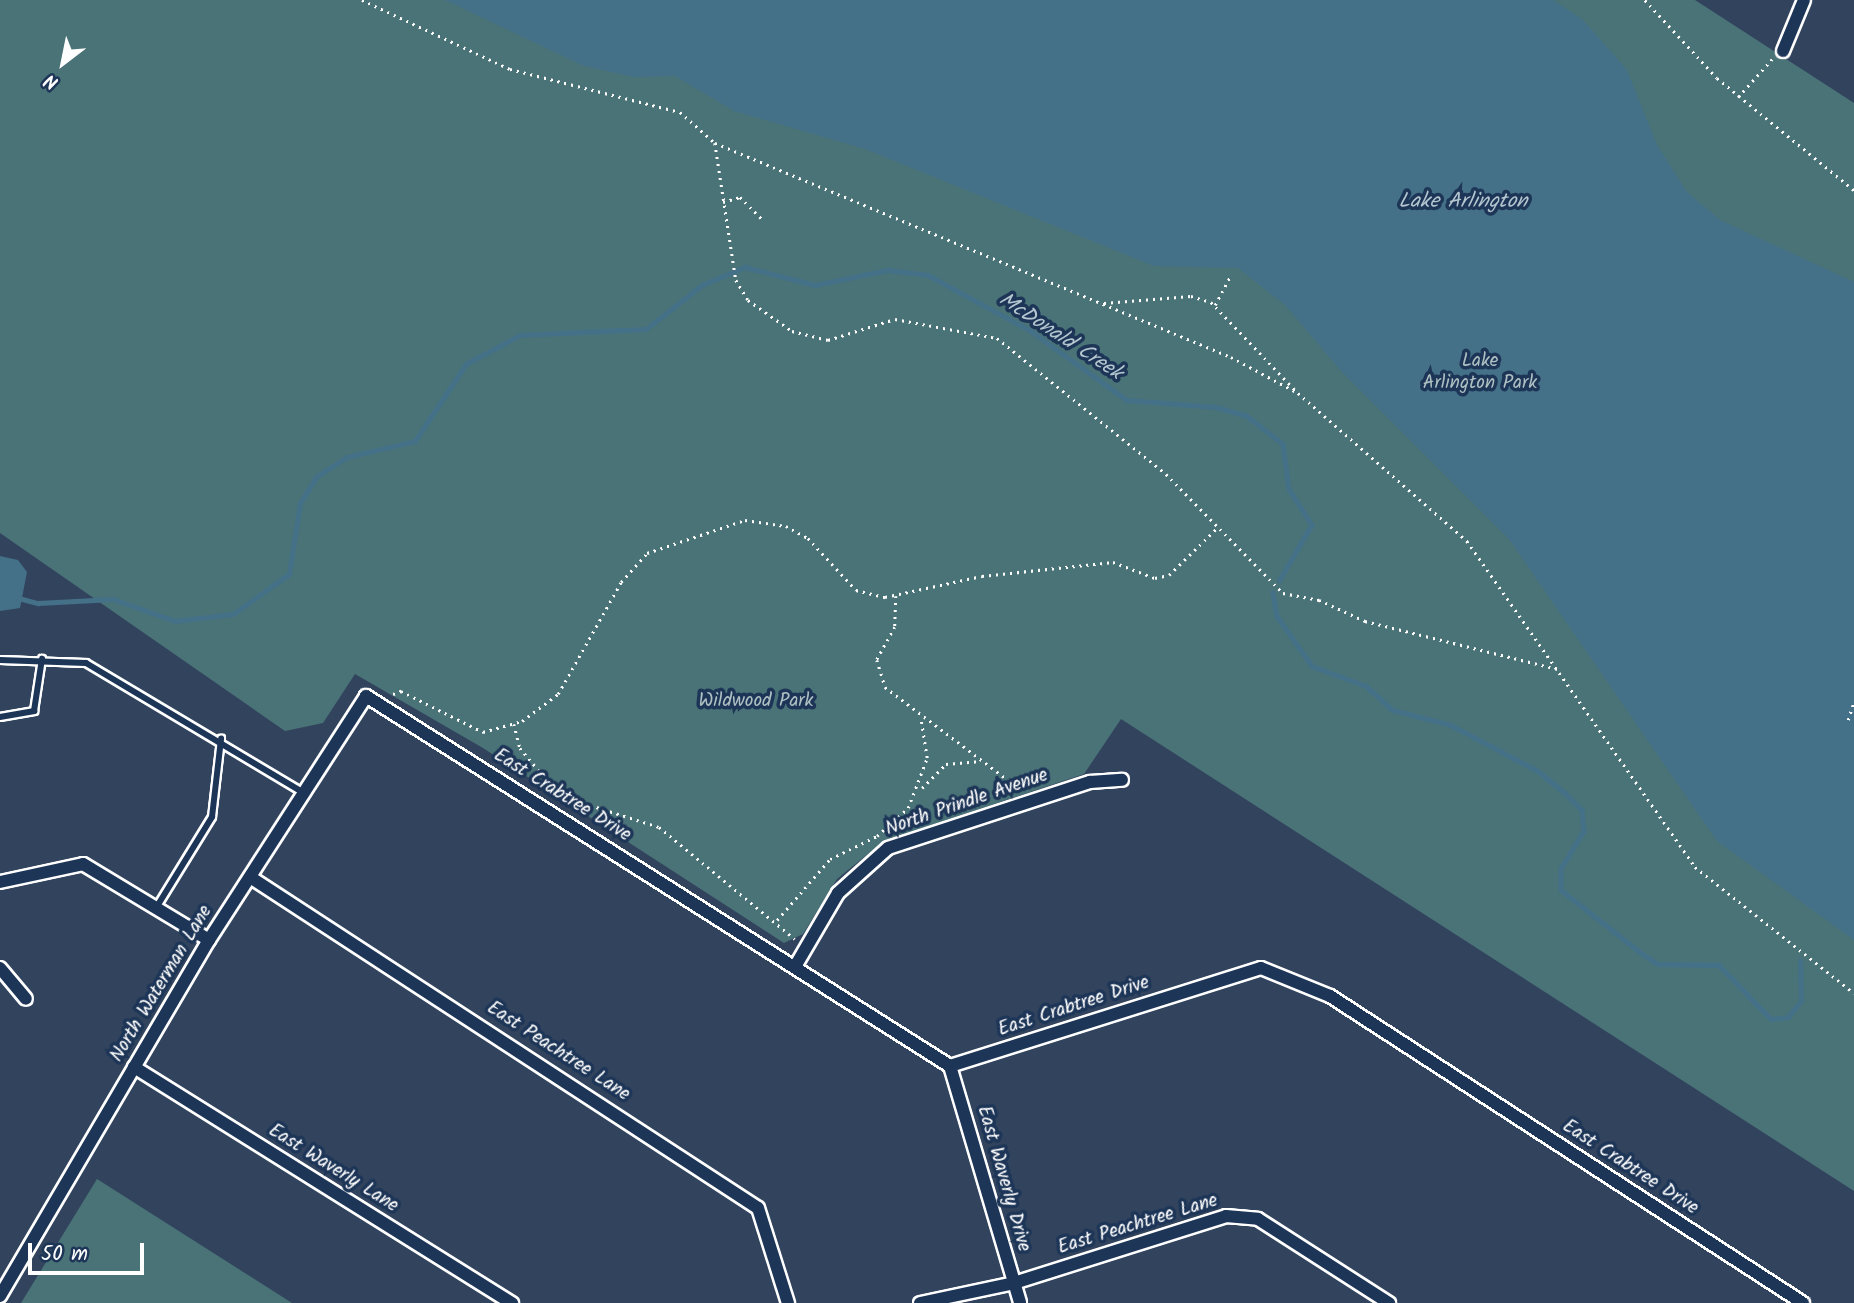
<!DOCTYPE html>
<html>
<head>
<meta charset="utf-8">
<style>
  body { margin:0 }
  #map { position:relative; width:1854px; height:1303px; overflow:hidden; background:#32445d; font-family:Kalam,sans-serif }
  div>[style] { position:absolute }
  .green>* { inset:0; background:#4a7378 }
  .water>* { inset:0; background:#447088 }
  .stream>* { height:4.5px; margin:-2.25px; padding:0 2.25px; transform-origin:2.25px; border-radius:2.25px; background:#447088 }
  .path>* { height:2.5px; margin-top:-1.25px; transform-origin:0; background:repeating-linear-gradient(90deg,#fff 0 2px,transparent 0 7px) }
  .roads { filter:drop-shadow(2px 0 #fff) drop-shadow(-2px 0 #fff) drop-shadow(0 2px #fff) drop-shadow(0 -2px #fff) }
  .service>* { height:6px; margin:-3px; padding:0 3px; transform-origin:3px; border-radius:3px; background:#1d3557 }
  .minor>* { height:12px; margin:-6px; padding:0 6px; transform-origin:6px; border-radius:6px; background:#1d3557 }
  span { translate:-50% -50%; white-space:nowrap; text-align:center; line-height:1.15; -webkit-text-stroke:7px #1d3557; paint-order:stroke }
  .park-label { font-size:19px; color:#aec0c2 }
  .street-label { font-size:19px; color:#fff }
  .water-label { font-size:21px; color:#b4c6cf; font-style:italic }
  .north { position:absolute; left:28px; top:28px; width:70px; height:70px; -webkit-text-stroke:5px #1d3557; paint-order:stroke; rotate:212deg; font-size:19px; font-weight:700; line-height:28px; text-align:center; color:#fff }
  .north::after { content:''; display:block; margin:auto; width:24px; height:32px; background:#fff; clip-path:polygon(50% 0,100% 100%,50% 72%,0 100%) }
  .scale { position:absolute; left:28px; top:1243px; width:116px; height:32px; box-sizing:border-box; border:4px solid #fff; border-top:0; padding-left:9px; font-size:21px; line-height:24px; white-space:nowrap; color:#fff; -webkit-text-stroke:5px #1d3557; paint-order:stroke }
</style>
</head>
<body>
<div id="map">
  <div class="green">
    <i style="clip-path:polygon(0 0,1695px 0,1854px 103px,1854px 1191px,1121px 719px,1084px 774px,884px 841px,837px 879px,803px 934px,784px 943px,483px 748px,355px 674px,323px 723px,285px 731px,0 533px)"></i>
    <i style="clip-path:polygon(97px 1179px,292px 1303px,21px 1303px)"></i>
  </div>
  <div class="water">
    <i style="clip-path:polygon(445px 0,1553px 0,1583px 20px,1627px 70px,1657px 145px,1687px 192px,1720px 220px,1854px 282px,1854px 940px,1717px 841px,1509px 539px,1342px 372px,1285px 305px,1238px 268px,1154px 266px,865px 149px,734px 111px,675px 76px,634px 77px,584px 66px)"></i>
    <i style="clip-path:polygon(0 556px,18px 560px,27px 572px,20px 608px,0 611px)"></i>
  </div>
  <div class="stream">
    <i style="left:1273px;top:592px;width:24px;rotate:81deg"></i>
    <i style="left:1277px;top:616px;width:61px;rotate:55deg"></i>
    <i style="left:1312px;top:666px;width:58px;rotate:20.3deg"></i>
    <i style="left:1366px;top:686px;width:36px;rotate:42deg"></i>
    <i style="left:1393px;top:710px;width:60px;rotate:14.5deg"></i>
    <i style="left:1451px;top:725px;width:98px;rotate:27.9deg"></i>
    <i style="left:1538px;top:771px;width:35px;rotate:39deg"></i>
    <i style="left:1565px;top:793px;width:24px;rotate:45deg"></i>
    <i style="left:1582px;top:810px;width:21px;rotate:85deg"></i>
    <i style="left:1584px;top:831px;width:44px;rotate:121.2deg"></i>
    <i style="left:1561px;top:869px;width:21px;rotate:90deg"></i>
    <i style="left:1561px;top:890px;width:102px;rotate:38.2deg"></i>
    <i style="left:1641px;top:953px;width:20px;rotate:33deg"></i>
    <i style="left:1658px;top:964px;width:61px;rotate:0.9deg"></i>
    <i style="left:1719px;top:965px;width:75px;rotate:46.1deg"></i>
    <i style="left:1771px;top:1019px;width:17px;rotate:-7deg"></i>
    <i style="left:1788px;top:1017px;width:21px;rotate:-51deg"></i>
    <i style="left:1801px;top:1001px;width:40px;rotate:-91.4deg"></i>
    <i style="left:15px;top:597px;width:24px;rotate:15deg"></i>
    <i style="left:38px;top:603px;width:75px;rotate:-3.1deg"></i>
    <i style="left:113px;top:599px;width:66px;rotate:19.5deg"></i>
    <i style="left:175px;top:621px;width:58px;rotate:-6.9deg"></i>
    <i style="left:233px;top:614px;width:69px;rotate:-35.5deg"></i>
    <i style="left:289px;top:574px;width:72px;rotate:-81.2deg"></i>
    <i style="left:300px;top:503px;width:31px;rotate:-58deg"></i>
    <i style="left:316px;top:477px;width:37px;rotate:-33deg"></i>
    <i style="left:347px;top:457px;width:70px;rotate:-13.2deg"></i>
    <i style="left:415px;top:441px;width:92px;rotate:-56.5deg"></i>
    <i style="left:466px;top:364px;width:61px;rotate:-28.2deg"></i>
    <i style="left:520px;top:335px;width:126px;rotate:-2.7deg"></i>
    <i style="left:646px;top:329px;width:71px;rotate:-38.2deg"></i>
    <i style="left:702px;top:285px;width:47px;rotate:-22.7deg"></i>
    <i style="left:745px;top:267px;width:72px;rotate:14.4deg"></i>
    <i style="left:815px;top:285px;width:75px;rotate:-11.6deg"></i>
    <i style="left:888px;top:270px;width:40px;rotate:7.1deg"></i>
    <i style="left:928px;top:275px;width:117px;rotate:28.5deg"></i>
    <i style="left:1031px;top:331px;width:118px;rotate:35.7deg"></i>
    <i style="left:1127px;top:400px;width:89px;rotate:4.5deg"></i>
    <i style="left:1216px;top:407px;width:32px;rotate:16deg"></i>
    <i style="left:1247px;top:416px;width:46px;rotate:37.9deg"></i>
    <i style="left:1283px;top:444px;width:45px;rotate:82.4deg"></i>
    <i style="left:1289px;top:489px;width:43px;rotate:57.4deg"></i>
    <i style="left:1312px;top:525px;width:64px;rotate:120.2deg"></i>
  </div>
  <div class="path">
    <i style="left:362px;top:0;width:163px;rotate:25deg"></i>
    <i style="left:510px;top:69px;width:175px;rotate:14.2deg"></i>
    <i style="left:680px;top:112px;width:47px;rotate:41.5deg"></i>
    <i style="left:715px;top:143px;width:559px;rotate:22.53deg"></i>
    <i style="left:1231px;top:357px;width:76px;rotate:28.2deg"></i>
    <i style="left:1298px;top:393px;width:225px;rotate:41.2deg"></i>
    <i style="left:1467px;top:541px;width:398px;rotate:55deg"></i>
    <i style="left:1695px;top:867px;width:203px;rotate:38.4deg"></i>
    <i style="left:1645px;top:0;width:106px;rotate:47.3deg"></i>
    <i style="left:1717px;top:78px;width:177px;rotate:39.3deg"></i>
    <i style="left:1738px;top:97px;width:51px;rotate:-48.2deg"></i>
    <i style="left:715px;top:143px;width:139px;rotate:81.3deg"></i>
    <i style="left:736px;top:280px;width:23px;rotate:59deg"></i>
    <i style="left:748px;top:300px;width:54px;rotate:35.2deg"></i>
    <i style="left:792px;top:331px;width:37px;rotate:14deg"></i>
    <i style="left:828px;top:340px;width:70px;rotate:-17.4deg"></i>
    <i style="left:895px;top:319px;width:104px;rotate:10.6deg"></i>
    <i style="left:997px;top:338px;width:217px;rotate:38.8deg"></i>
    <i style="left:1166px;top:474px;width:167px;rotate:45.5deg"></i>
    <i style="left:1283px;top:593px;width:37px;rotate:11deg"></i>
    <i style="left:1319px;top:600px;width:51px;rotate:24.5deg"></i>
    <i style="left:1365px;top:621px;width:202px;rotate:14deg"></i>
    <i style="left:723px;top:202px;width:18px;rotate:-16deg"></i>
    <i style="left:740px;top:197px;width:33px;rotate:45deg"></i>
    <i style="left:1104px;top:303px;width:87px;rotate:-4.6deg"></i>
    <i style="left:1191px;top:296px;width:21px;rotate:17deg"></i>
    <i style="left:1211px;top:302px;width:122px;rotate:46.3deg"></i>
    <i style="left:1215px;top:305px;width:32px;rotate:-62deg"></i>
    <i style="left:896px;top:596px;width:31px;rotate:92deg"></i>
    <i style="left:895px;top:627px;width:38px;rotate:119deg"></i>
    <i style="left:877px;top:660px;width:28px;rotate:73deg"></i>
    <i style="left:885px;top:687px;width:171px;rotate:37.1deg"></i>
    <i style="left:393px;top:694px;width:9px;rotate:-21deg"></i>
    <i style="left:401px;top:691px;width:92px;rotate:26.6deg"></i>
    <i style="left:483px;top:732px;width:41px;rotate:-15.8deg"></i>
    <i style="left:522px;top:721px;width:45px;rotate:-36.9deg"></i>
    <i style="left:558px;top:694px;width:129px;rotate:-60.6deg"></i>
    <i style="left:621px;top:582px;width:39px;rotate:-48deg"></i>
    <i style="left:647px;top:553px;width:103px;rotate:-18.6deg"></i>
    <i style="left:745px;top:520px;width:41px;rotate:8.3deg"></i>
    <i style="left:786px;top:526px;width:25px;rotate:29deg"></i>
    <i style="left:808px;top:538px;width:71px;rotate:47.3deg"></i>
    <i style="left:856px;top:590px;width:30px;rotate:14deg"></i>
    <i style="left:885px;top:597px;width:99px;rotate:-12.2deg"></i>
    <i style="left:982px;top:576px;width:132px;rotate:-6.1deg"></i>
    <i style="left:1113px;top:562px;width:45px;rotate:20.9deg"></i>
    <i style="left:1155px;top:578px;width:14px;rotate:-12deg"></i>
    <i style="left:1169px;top:575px;width:66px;rotate:-44.4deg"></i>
    <i style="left:1848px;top:720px;width:19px;rotate:-72deg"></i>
    <i style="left:514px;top:724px;width:25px;rotate:76deg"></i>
    <i style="left:520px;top:748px;width:39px;rotate:50deg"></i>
    <i style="left:545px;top:778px;width:52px;rotate:31deg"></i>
    <i style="left:590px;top:805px;width:72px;rotate:17.7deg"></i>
    <i style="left:659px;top:827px;width:176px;rotate:39.5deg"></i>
    <i style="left:922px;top:788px;width:34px;rotate:-45deg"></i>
    <i style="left:946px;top:764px;width:35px;rotate:-5deg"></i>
    <i style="left:777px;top:920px;width:81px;rotate:-49deg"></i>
    <i style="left:830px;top:859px;width:52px;rotate:-26.1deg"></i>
    <i style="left:877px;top:836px;width:42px;rotate:-42.1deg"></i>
    <i style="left:908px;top:808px;width:53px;rotate:-69.2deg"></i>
    <i style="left:927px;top:758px;width:39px;rotate:-99deg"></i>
  </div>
  <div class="roads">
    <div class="service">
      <i style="left:0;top:660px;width:86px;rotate:2deg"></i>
      <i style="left:86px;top:663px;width:254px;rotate:30.8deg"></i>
      <i style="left:0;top:717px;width:35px;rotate:-10deg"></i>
      <i style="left:34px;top:711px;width:53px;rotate:-81.3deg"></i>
      <i style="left:156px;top:908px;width:107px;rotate:-58.4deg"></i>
      <i style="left:212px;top:817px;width:79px;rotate:-83.4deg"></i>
    </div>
    <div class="minor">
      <i style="left:1783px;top:51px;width:55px;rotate:-67.6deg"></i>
      <i style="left:250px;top:877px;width:606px;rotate:33.09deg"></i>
      <i style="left:758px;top:1208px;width:100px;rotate:72.5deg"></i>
      <i style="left:0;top:882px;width:85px;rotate:-12.2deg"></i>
      <i style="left:83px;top:864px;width:147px;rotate:31.1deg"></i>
      <i style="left:796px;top:965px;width:83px;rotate:-59.7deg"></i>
      <i style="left:838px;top:893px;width:67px;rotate:-42deg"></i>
      <i style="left:888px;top:848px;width:213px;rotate:-18.1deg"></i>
      <i style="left:1090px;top:782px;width:32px;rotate:-4deg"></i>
      <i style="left:0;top:968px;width:40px;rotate:50deg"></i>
      <i style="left:950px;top:1066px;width:247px;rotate:73.5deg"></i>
      <i style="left:134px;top:1067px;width:446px;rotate:32deg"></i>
      <i style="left:0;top:1296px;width:413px;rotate:-59.6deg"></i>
      <i style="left:209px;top:940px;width:290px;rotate:-57.2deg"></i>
      <i style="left:366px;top:696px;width:691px;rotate:32.36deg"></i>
      <i style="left:950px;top:1066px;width:326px;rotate:-17.5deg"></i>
      <i style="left:1261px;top:968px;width:74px;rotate:22.1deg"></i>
      <i style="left:1330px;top:996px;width:564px;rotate:32.99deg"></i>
      <i style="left:920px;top:1303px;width:96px;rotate:-12deg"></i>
      <i style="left:1014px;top:1283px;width:222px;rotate:-17.5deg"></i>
      <i style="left:1226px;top:1216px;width:32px;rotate:5deg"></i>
      <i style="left:1258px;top:1219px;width:156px;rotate:32.7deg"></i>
    </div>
  </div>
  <div class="park-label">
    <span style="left:1480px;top:373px">Lake<br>Arlington Park</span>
    <span style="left:756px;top:702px">Wildwood Park</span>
  </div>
  <div class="street-label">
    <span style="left:562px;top:796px;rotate:32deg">East Crabtree Drive</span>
    <span style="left:967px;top:803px;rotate:-19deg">North Prindle Avenue</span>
    <span style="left:162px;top:984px;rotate:-59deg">North Waterman Lane</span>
    <span style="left:1074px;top:1007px;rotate:-18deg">East Crabtree Drive</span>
    <span style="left:558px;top:1052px;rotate:33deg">East Peachtree Lane</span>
    <span style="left:1630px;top:1168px;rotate:33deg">East Crabtree Drive</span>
    <span style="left:333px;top:1169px;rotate:32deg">East Waverly Lane</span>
    <span style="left:1003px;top:1179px;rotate:74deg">East Waverly Drive</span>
    <span style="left:1138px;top:1225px;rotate:-17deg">East Peachtree Lane</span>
  </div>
  <div class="water-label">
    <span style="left:1463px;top:202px">Lake Arlington</span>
    <span style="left:1060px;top:337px;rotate:33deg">McDonald Creek</span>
  </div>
  <div class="north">N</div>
  <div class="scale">50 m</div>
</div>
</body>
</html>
